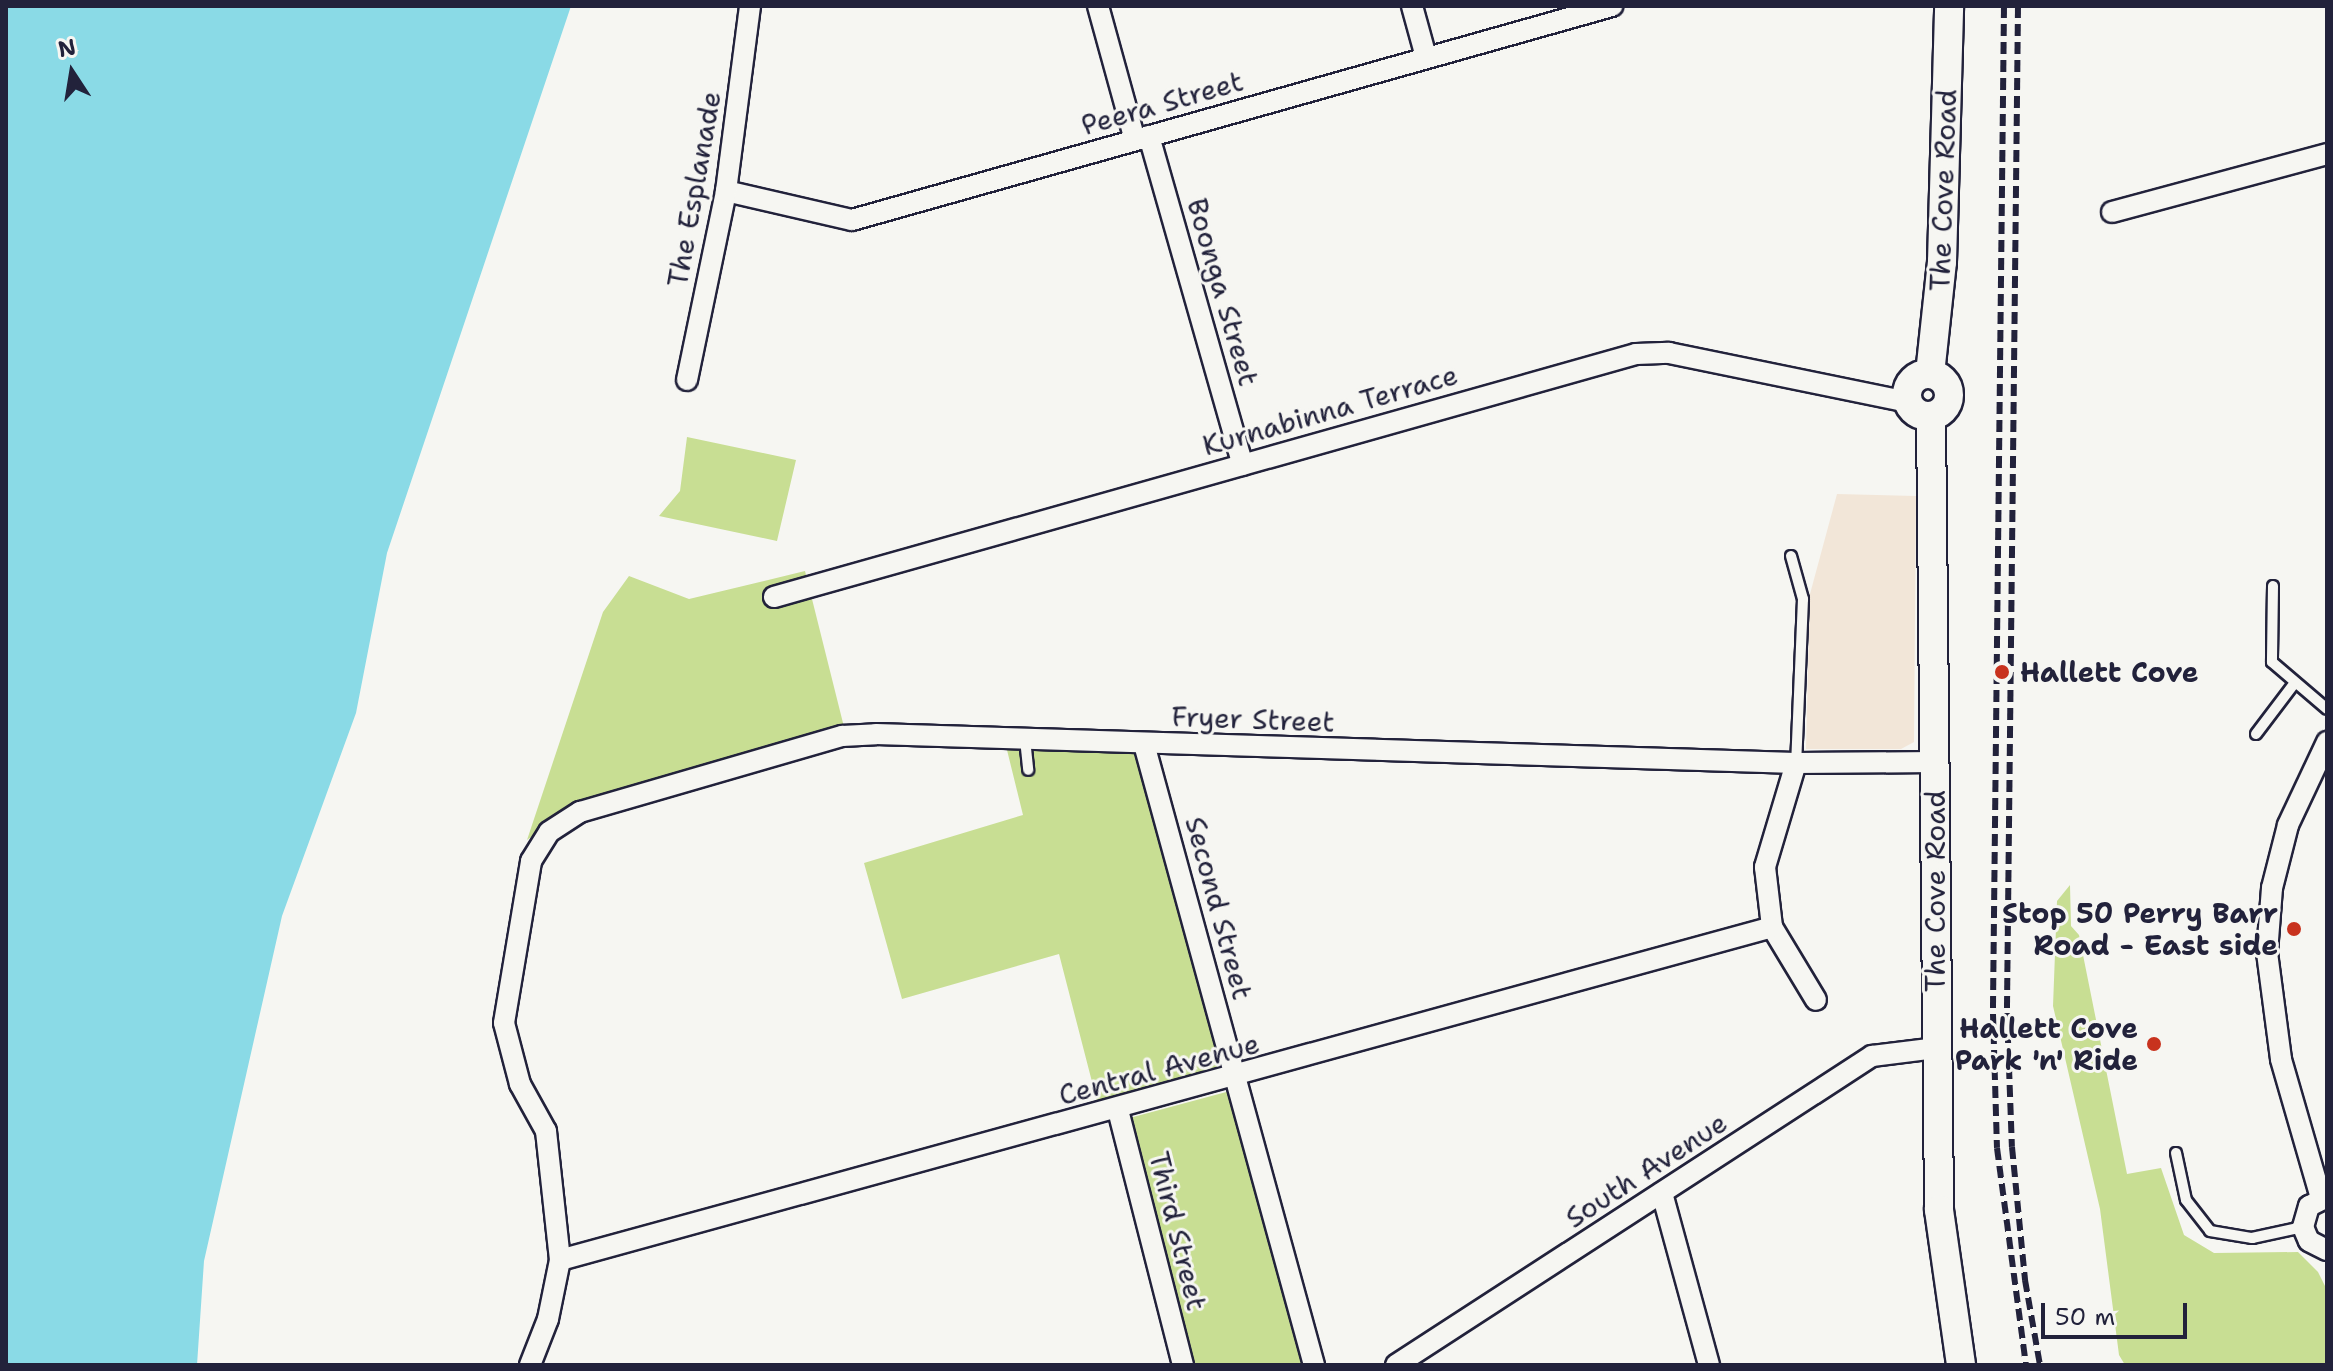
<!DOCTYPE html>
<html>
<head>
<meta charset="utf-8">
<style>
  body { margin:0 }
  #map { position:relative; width:2333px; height:1371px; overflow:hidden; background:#f6f6f2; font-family:"Shantell Sans",sans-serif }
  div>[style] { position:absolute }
  .built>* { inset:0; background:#f2e6d8 }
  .green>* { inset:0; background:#c8de93; transform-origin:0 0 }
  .water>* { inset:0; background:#8adae6 }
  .roads { filter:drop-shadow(2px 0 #22223b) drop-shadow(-2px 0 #22223b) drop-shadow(0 2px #22223b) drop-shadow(0 -2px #22223b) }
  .lane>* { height:10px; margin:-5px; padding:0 5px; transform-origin:5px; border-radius:5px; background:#f6f6f2 }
  .street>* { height:20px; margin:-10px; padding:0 10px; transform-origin:10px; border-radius:10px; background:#f6f6f2 }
  .secondary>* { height:28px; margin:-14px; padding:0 14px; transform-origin:14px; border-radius:14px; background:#f6f6f2 }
  .secondary>.ring { margin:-14px; padding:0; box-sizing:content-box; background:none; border:28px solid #f6f6f2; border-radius:50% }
  .rail>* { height:6px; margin-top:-3px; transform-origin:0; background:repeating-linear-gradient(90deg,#22223b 0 12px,transparent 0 18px) }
  .dots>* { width:22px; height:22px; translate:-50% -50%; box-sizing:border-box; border:4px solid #f6f6f2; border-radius:50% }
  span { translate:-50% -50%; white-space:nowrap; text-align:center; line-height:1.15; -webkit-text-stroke:6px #f6f6f2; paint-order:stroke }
  .street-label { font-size:28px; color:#22223b }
  .poi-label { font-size:28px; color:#22223b; font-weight:700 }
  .left { translate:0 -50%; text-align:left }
  .right { translate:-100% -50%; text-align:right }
  .frame { position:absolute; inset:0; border:8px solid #22223b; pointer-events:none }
  .north { position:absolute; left:32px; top:32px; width:80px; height:80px; -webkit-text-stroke:6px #f6f6f2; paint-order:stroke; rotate:348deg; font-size:22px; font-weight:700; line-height:32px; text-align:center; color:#22223b }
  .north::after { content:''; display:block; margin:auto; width:28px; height:36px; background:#22223b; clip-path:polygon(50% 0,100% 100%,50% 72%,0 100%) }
  .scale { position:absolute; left:2041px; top:1303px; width:146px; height:36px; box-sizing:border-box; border:4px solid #22223b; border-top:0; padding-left:10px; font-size:24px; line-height:28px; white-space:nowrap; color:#22223b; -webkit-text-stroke:6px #f6f6f2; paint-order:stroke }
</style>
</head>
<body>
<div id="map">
  <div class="built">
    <i style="clip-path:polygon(1837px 494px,1916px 496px,1914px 742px,1901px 749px,1806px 749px,1810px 594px)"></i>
  </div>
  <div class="green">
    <i style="clip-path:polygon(687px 437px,796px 460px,777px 541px,659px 516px,680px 491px)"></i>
    <i style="clip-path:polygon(805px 571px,844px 727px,579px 803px,527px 840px,603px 612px,629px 576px,689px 599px)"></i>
    <i style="clip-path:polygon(1007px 750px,1136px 753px,1220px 1059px,1215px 1071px,1098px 1105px,1059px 954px,902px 999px,864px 863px,1023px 815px)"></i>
    <i style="clip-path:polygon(2070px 885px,2071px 926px,2079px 935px,2127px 1174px,2161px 1168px,2184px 1235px,2214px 1253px,2298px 1252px,2318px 1272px,2327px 1290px,2327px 1365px,2125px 1365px,2119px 1355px,2100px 1209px,2053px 1006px,2057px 901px)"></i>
    <i style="left:1230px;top:1091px;width:284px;height:106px;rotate:75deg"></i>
  </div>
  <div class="water">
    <i style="clip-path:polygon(6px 6px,571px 6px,387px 553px,356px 713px,282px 916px,204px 1261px,197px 1365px,6px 1365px)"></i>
  </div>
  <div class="roads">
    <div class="lane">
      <i style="left:1791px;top:556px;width:45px;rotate:74.4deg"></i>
      <i style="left:1803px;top:599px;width:164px;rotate:92.4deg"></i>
      <i style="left:2273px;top:586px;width:76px;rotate:90.8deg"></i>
      <i style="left:2272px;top:662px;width:72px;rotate:40.5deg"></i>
      <i style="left:2256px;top:734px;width:63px;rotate:-52.8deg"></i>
      <i style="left:1025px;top:739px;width:31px;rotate:84deg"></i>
      <i style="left:2176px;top:1153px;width:48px;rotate:78deg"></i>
      <i style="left:2186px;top:1200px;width:39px;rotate:52deg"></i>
      <i style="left:2210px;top:1231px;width:43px;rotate:9.5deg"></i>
      <i style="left:2252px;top:1238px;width:52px;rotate:-12.2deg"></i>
    </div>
    <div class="street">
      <i style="left:1098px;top:6px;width:139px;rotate:74.6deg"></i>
      <i style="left:1412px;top:6px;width:53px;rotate:74.6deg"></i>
      <i style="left:1149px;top:136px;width:342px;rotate:74.1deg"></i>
      <i style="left:726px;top:191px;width:129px;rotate:13deg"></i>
      <i style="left:852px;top:220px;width:790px;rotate:-15.73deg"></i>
      <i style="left:2112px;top:212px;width:223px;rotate:-15.1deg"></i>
      <i style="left:687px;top:380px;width:193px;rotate:-78.3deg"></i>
      <i style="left:726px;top:191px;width:187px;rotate:-82.6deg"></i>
      <i style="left:774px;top:597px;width:896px;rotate:-15.74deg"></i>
      <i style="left:1636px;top:354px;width:33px;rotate:-2deg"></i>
      <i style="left:1669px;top:353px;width:244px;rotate:11.6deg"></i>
      <i style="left:1144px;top:744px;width:644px;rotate:74.69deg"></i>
      <i style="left:1796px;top:763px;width:109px;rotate:106.6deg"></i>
      <i style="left:1765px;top:867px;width:60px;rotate:83.3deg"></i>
      <i style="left:1772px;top:927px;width:85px;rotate:58.9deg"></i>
      <i style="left:1118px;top:1110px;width:263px;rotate:75.7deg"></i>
      <i style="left:1662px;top:1193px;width:178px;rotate:74.7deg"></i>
      <i style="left:2327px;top:1197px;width:20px;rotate:153deg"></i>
      <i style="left:2309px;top:1206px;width:22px;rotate:106deg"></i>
      <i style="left:2303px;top:1227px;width:15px;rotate:67deg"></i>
      <i style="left:2309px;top:1241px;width:20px;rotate:27deg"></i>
      <i style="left:2321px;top:1198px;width:145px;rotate:-106.1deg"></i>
      <i style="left:2281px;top:1059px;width:107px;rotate:-97.5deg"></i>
      <i style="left:2267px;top:953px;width:65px;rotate:-85.6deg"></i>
      <i style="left:2272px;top:888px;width:65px;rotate:-75.7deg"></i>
      <i style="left:2288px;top:825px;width:92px;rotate:-64.8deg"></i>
      <i style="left:560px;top:1260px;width:1257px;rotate:-15.36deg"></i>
      <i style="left:530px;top:1365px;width:49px;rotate:-68.6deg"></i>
      <i style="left:548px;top:1319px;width:60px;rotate:-78.5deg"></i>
      <i style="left:560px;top:1260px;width:130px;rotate:-96.2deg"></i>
      <i style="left:546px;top:1131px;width:54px;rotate:-119deg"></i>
      <i style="left:520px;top:1084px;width:63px;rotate:-104.7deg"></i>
      <i style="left:504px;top:1023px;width:164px;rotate:-80.5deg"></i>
      <i style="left:531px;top:861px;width:34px;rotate:-58deg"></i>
      <i style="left:549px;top:832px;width:37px;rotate:-33deg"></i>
      <i style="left:580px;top:812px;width:273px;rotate:-16.2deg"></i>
      <i style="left:842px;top:736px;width:34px;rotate:-3deg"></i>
      <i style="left:876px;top:734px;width:920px;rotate:1.81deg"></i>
      <i style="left:1796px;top:763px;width:139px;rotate:-0.4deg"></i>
      <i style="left:1396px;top:1365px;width:568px;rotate:-32.99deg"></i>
      <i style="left:1872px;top:1056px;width:64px;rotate:-7.1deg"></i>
    </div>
    <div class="secondary">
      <i class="ring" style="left:1907px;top:374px;width:14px;height:14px"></i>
      <i style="left:1930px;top:374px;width:113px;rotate:-83.9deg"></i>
      <i style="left:1942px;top:262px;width:256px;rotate:-88.4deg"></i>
      <i style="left:1931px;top:416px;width:794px;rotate:89.42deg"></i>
      <i style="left:1939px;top:1210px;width:157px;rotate:81.9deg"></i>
    </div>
  </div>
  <div class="rail">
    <i style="left:2004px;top:6px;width:1008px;rotate:90.63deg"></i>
    <i style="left:1993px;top:1014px;width:134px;rotate:88.3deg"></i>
    <i style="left:1997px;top:1148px;width:219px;rotate:82.4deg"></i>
    <i style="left:2018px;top:6px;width:1007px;rotate:90.63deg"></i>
    <i style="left:2007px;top:1013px;width:134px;rotate:87.9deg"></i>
    <i style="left:2012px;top:1147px;width:134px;rotate:84.4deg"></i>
    <i style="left:2025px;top:1280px;width:86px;rotate:80deg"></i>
  </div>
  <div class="dots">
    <i style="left:2002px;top:672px;background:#c8321e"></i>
    <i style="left:2294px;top:929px;background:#c8321e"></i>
    <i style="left:2154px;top:1044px;background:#c8321e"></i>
  </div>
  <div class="street-label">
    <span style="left:1162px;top:103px;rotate:-16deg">Peera Street</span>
    <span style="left:694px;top:189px;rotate:-80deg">The Esplanade</span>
    <span style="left:1943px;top:190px;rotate:-88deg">The Cove Road</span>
    <span style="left:1223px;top:292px;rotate:74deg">Boonga Street</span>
    <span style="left:1330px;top:410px;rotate:-16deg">Kurnabinna Terrace</span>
    <span style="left:1253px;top:719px;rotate:2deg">Fryer Street</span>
    <span style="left:1935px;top:891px;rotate:-90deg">The Cove Road</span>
    <span style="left:1219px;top:908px;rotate:75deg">Second Street</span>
    <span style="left:1159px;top:1069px;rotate:-15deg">Central Avenue</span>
    <span style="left:1646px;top:1170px;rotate:-33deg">South Avenue</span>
    <span style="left:1178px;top:1231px;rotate:76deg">Third Street</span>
  </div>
  <div class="poi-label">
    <span class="left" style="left:2020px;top:672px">Hallett Cove</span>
    <span class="right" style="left:2278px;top:929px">Stop 50 Perry Barr<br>Road - East side</span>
    <span class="right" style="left:2138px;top:1044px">Hallett Cove<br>Park 'n' Ride</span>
  </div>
  <div class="frame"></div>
  <div class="north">N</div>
  <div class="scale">50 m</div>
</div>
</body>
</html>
